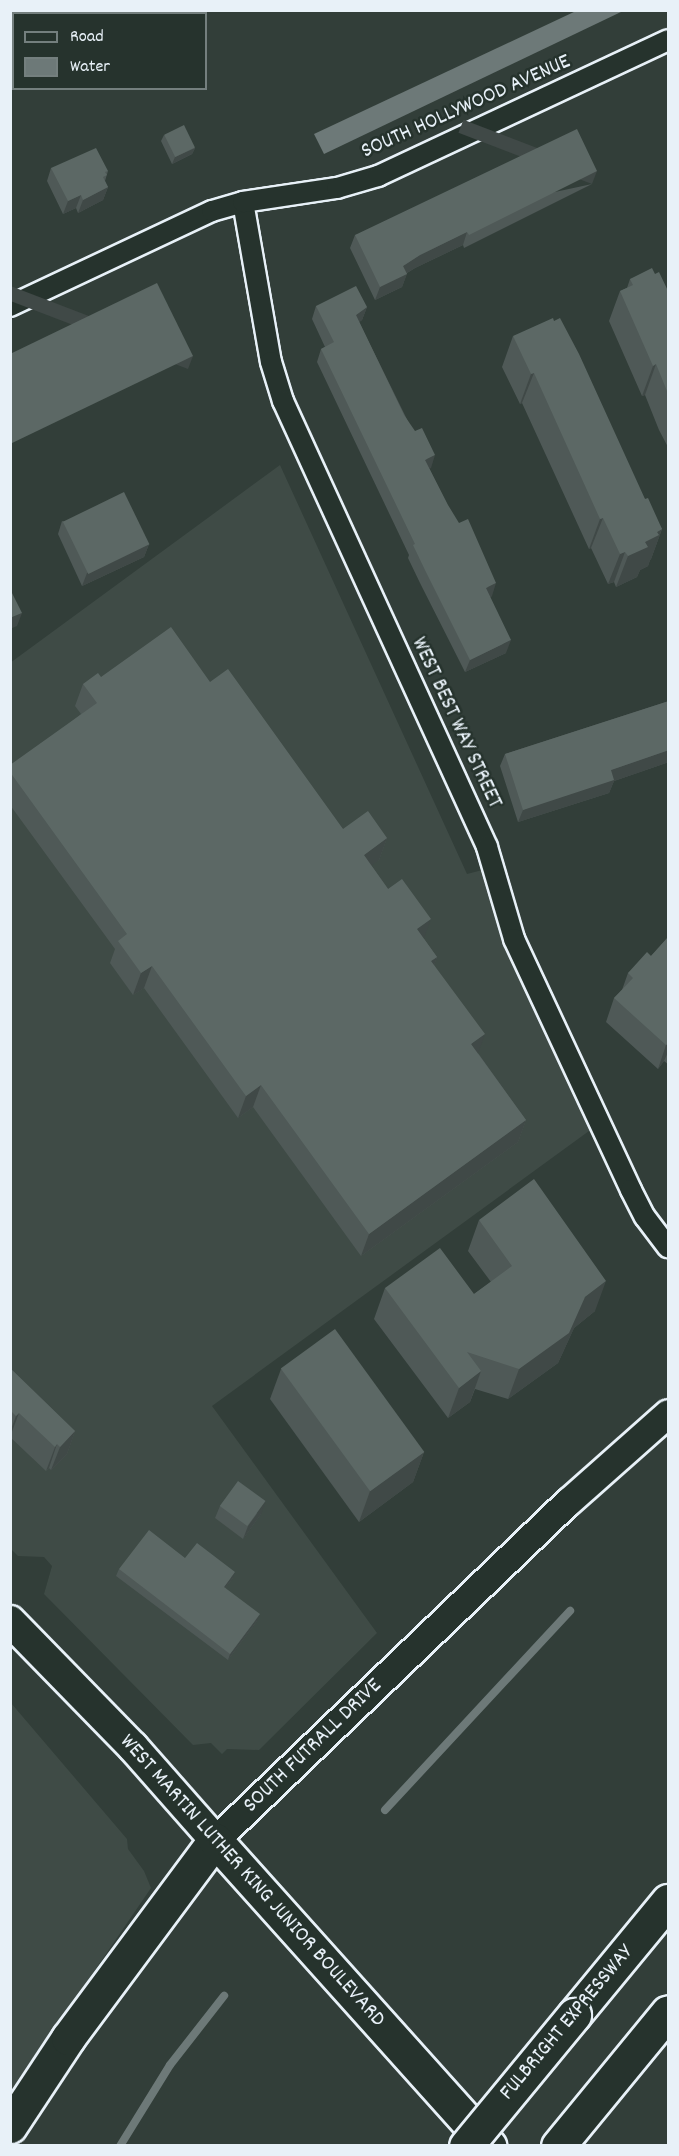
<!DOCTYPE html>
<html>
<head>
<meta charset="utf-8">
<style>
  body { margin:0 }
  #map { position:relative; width:679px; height:2156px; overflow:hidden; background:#323e39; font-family:Dekko,sans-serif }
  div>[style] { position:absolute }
  .built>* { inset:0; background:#3f4b46 }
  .water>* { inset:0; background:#6d7978 }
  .stream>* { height:8px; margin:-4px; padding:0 4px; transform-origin:4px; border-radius:4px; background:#6d7978 }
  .roads { filter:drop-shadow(2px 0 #e8f1f8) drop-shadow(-2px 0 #e8f1f8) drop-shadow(0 2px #e8f1f8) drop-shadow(0 -2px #e8f1f8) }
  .street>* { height:20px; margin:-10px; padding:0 10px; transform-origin:10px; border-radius:10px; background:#26332d }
  .secondary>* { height:27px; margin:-13.5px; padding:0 13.5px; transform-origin:13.5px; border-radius:13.5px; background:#26332d }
  .primary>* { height:30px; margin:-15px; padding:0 15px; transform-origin:15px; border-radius:15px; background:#26332d }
  .highway>* { height:33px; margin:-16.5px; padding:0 16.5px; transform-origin:16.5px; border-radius:16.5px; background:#26332d }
  .bridges { filter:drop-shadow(2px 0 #e8f1f8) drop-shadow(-2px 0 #e8f1f8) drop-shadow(0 2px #e8f1f8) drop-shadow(0 -2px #e8f1f8) }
  .highway-bridge>* { height:33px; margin:-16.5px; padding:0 16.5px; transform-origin:16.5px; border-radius:16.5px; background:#26332d }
  .wall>* { inset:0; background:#4f5957 }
  .shaded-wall>* { inset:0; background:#404947; transform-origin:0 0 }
  .building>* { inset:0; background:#5c6865; transform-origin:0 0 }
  span { translate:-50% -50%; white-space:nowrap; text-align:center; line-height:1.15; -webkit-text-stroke:5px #26332d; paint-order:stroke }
  .street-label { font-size:22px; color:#e8f1f8 }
  .frame { position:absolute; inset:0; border:12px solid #e8f1f8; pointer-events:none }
  .legend { position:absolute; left:12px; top:12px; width:195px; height:78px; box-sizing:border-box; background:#26332d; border:2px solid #747f7e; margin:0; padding:8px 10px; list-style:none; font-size:18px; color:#e8f1f8 }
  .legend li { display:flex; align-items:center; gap:12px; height:30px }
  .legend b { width:30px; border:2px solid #747f7e }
</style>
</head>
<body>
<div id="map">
  <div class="built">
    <i style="clip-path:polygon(280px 465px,467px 874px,494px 867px,600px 1123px,212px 1406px,377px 1633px,259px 1750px,227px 1749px,222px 1754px,211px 1743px,193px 1745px,44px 1594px,52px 1566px,44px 1557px,18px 1556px,11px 1549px,10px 663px)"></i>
    <i style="clip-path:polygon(11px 1703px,127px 1839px,128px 1849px,144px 1871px,151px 1888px,11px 2093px)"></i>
  </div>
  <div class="water">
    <i style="clip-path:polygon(576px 11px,623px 11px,324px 154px,314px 134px)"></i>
  </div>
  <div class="stream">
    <i style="left:385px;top:1810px;width:272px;rotate:-47.1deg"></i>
    <i style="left:120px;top:2146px;width:95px;rotate:-58.3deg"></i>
    <i style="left:170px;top:2065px;width:88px;rotate:-52deg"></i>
  </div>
  <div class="roads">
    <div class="street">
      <i style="left:243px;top:202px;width:162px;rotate:80.1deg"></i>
      <i style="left:271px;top:362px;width:41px;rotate:72.9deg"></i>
      <i style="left:283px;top:401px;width:490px;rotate:65.4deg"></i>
      <i style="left:487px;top:847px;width:96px;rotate:73.6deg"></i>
      <i style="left:514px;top:939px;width:277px;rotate:65deg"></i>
      <i style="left:631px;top:1190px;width:30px;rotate:63deg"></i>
      <i style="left:645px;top:1217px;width:38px;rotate:53deg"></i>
      <i style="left:10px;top:306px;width:223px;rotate:-25.2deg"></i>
      <i style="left:212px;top:211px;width:32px;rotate:-16deg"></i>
      <i style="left:243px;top:202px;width:95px;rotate:-8.5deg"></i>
      <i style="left:337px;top:188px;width:43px;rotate:-16.3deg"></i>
      <i style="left:378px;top:176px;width:320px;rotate:-25.1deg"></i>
    </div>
    <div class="secondary">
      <i style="left:215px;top:1840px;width:490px;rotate:-43.8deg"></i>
      <i style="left:569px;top:1501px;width:132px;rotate:-41.6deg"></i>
    </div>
    <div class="primary">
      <i style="left:10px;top:1621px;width:176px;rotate:45.7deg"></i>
      <i style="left:133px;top:1747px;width:124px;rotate:48.6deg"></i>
    </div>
    <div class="highway">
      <i style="left:574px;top:2015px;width:148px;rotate:-50.5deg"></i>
      <i style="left:10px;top:2126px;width:105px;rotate:-56.6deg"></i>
      <i style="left:68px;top:2038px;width:247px;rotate:-53.4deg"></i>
      <i style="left:215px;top:1840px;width:411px;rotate:48.1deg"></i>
      <i style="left:558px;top:2146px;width:173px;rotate:-50.6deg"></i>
    </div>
  </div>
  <div class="bridges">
    <div class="highway-bridge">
      <i style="left:466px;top:2146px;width:170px;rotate:-50.5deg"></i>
    </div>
  </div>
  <div class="wall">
    <i style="clip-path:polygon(164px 135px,195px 148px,192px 154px,172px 164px,161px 141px)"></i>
    <i style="clip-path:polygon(51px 168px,108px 171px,105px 181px,108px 187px,103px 200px,78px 213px,76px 208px,63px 214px,47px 181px)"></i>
    <i style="clip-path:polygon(592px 184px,464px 248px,463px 245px,415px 268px,407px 273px,402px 287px,375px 300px,350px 248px,355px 235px)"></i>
    <i style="clip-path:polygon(655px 274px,669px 293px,669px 449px,659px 430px,645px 395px,642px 396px,609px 321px,620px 291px,627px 288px,630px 279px)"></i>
    <i style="clip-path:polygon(316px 306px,367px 307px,362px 320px,359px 322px,431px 468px,429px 468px,492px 596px,490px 597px,506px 653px,465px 672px,420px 583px,408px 558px,409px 555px,317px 362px,321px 349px,325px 347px,312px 319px)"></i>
    <i style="clip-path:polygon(513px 336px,645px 499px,662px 529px,651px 559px,650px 560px,648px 566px,640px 570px,637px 577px,616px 587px,614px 582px,608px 584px,591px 548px,589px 549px,522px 403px,520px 404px,502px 367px)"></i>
    <i style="clip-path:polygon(62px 521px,149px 544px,144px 557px,82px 586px,58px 534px)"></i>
    <i style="clip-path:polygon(101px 677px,210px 682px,343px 829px,387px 838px,379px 860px,371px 865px,437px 957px,434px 965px,478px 1053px,526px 1120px,518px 1142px,361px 1256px,253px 1107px,238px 1118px,144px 988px,133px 995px,110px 963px,115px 949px,10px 805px,10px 772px,81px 714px,75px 706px,83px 684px)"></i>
    <i style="clip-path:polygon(669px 701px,669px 762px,614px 781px,609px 793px,518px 822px,500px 766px,505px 754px)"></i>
    <i style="clip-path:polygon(669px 936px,669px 1065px,664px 1061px,658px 1069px,606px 1022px,614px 998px,622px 990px,628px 973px,651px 956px)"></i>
    <i style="clip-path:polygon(479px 1220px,595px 1311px,574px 1328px,558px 1363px,508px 1399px,475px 1389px,470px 1402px,448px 1418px,374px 1319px,385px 1288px,474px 1294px,491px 1282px,468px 1251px)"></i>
    <i style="clip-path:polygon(10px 1368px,75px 1431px,67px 1454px,51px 1470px,49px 1468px,46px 1471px,10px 1437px)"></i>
    <i style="clip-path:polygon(281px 1369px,424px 1452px,413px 1482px,359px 1522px,270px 1399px)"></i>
    <i style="clip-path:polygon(220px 1506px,261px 1514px,243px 1539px,215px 1518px)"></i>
    <i style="clip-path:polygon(185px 1558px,233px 1578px,225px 1588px,257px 1621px,228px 1660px,116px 1576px,119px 1569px)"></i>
  </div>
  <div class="shaded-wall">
    <i style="clip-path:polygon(195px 148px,192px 154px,172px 164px,175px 157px)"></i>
    <i style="left:597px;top:171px;width:14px;height:143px;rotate:111deg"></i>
    <i style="clip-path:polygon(108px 187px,103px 200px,78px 213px,83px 200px)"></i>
    <i style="clip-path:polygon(81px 195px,76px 208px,63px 214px,68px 201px)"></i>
    <i style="clip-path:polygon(467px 232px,463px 245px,415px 268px,405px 274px,407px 274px,402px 287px,375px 300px,380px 287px,403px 266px,420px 255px)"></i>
    <i style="clip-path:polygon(367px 307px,362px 320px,351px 328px,356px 315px)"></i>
    <i style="left:193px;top:356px;width:14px;height:203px;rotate:111deg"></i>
    <i style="clip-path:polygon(656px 364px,645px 395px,642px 396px,653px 366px)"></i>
    <i style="clip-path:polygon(534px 373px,522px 403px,520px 404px,531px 374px)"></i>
    <i style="clip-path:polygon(435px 455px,431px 468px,420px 473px,425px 460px)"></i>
    <i style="clip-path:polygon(603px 518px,591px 548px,589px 549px,600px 519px)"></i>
    <i style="clip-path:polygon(662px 529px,651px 559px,650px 560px,648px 566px,640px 570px,637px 577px,616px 587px,628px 556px,657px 532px)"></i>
    <i style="clip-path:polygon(149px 544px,144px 557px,82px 586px,87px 573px)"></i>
    <i style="clip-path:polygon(625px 552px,614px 582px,608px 584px,620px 554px)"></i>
    <i style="clip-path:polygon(496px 583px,492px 596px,481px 601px,486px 588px)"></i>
    <i style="clip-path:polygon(22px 613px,17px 626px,10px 629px,10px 618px)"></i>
    <i style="clip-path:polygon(511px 640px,506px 653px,465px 672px,470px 660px)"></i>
    <i style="clip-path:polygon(669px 750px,669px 762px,614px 781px,609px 793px,518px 822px,523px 810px,611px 770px)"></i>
    <i style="clip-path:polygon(387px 838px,379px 860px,356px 877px,364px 855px)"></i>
    <i style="clip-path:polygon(431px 919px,423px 941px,417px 929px)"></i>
    <i style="clip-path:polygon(437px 957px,429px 979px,431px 961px)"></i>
    <i style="clip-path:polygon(152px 966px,144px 988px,133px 995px,141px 973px)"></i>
    <i style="clip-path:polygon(485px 1034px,477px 1056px,471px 1044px)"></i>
    <i style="clip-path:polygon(669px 1043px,669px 1050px,664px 1061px,658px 1069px,666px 1045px)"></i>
    <i style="clip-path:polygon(261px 1085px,253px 1107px,238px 1118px,246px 1096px)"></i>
    <i style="clip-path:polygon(526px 1120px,518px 1142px,361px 1256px,369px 1234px)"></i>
    <i style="clip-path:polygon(606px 1281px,595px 1311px,574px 1328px,558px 1363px,508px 1399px,519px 1369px,585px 1297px)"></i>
    <i style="clip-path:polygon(481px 1371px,470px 1402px,448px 1418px,459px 1388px)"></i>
    <i style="clip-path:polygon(19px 1413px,10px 1437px,10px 1432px,16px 1416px)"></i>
    <i style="clip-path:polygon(75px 1431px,67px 1454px,51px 1470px,60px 1447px)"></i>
    <i style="clip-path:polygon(57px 1444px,49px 1468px,46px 1471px,55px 1447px)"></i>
    <i style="clip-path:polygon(424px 1452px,413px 1482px,359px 1522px,370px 1491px)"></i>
    <i style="clip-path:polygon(266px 1501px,261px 1514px,243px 1539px,248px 1526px)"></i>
    <i style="clip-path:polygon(235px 1572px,233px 1578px,221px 1593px,224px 1587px)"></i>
    <i style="clip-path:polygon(260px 1614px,257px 1621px,228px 1660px,230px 1654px)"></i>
  </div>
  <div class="building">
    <i style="left:184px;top:125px;width:25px;height:22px;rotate:64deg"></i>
    <i style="clip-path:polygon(577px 129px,597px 171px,469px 235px,467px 232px,420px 255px,403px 266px,407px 274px,380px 287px,355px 235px)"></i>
    <i style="clip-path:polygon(96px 148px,108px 171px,105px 172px,107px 175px,103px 177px,108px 187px,83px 200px,81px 195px,68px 201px,51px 168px)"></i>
    <i style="clip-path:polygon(652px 268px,655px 274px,659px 272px,669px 293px,669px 396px,656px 364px,653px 366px,620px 291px,633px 285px,630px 279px)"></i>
    <i style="clip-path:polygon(157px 283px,193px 356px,10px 444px,10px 354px)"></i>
    <i style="clip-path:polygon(356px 286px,367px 307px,356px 315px,404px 415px,415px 431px,422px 428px,435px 455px,425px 460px,448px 505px,459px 523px,468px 519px,496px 583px,486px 588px,511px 640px,470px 660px,425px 570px,413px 545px,415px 544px,321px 349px,334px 342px,316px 306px)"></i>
    <i style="clip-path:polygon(553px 318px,554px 321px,560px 318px,579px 354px,645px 499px,648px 498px,662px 529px,657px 532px,659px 535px,645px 542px,648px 547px,628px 556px,625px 552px,620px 554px,603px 518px,600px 519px,534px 373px,531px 374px,513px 336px)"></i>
    <i style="left:124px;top:492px;width:58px;height:68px;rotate:64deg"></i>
    <i style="clip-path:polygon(10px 589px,22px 613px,10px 618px)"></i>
    <i style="clip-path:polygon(171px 627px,210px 682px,228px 669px,343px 829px,368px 811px,387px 838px,364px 855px,388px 889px,402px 879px,431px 919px,417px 929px,437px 957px,431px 961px,485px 1034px,471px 1044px,526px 1120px,369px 1234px,261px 1085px,246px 1096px,152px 966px,141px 973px,118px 941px,127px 934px,10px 772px,10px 765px,97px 703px,83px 684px,98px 673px,101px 677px)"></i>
    <i style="clip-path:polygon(669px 701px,669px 750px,611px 770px,614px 780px,523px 810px,505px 754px)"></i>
    <i style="clip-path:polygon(669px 936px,669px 1043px,666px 1045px,614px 998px,633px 978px,628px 973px,647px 952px,651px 956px)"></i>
    <i style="clip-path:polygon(534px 1179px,606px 1281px,585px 1297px,569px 1333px,519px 1369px,467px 1352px,481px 1371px,459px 1388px,385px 1288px,440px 1248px,474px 1294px,512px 1266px,479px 1220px)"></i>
    <i style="left:335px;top:1329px;width:152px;height:67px;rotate:54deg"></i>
    <i style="clip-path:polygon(10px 1368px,75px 1431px,60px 1447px,57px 1444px,55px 1447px,19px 1413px,16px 1416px,10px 1410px)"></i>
    <i style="left:238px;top:1481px;width:34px;height:31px;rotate:36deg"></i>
    <i style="clip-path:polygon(149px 1530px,185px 1558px,197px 1543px,235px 1572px,224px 1587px,260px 1614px,230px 1654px,119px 1569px)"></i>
  </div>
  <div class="street-label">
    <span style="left:466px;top:107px;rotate:-24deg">SOUTH HOLLYWOOD AVENUE</span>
    <span style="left:456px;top:723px;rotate:65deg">WEST BEST WAY STREET</span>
    <span style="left:313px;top:1746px;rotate:-44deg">SOUTH FUTRALL DRIVE</span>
    <span style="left:252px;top:1881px;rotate:48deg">WEST MARTIN LUTHER KING JUNIOR BOULEVARD</span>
    <span style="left:567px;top:2023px;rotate:-50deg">FULBRIGHT EXPRESSWAY</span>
  </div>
  <div class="frame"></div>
  <ul class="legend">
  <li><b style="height:8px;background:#26332d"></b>Road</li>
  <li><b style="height:16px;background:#6d7978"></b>Water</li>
  </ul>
</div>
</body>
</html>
